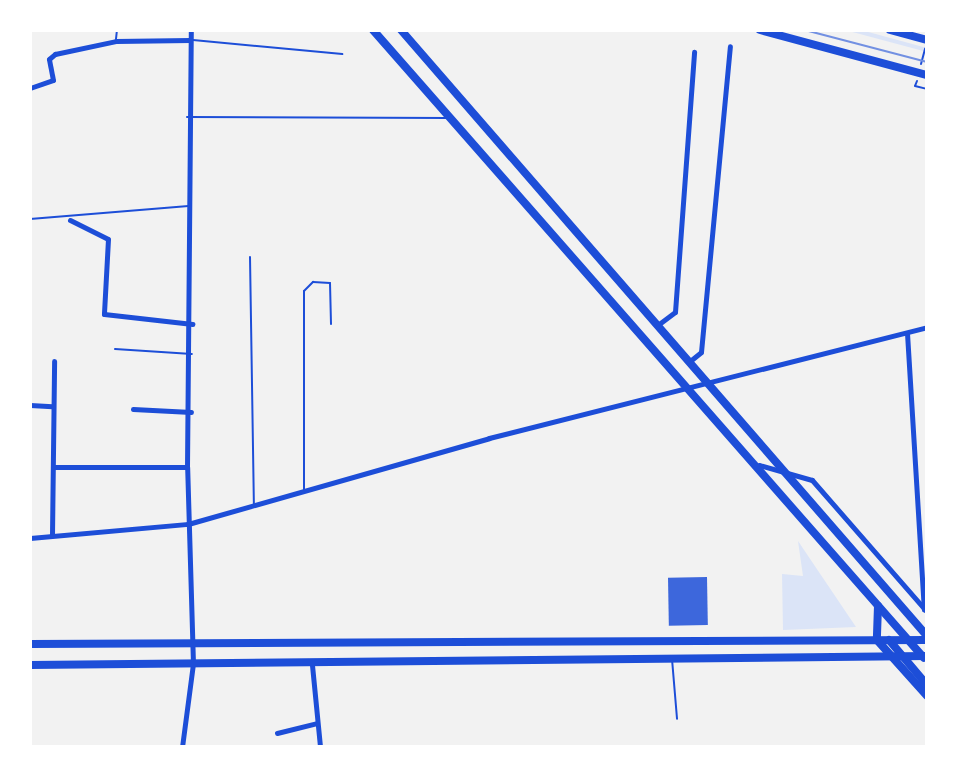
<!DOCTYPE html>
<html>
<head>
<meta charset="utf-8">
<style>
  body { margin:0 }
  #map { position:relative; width:957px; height:777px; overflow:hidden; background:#f2f2f2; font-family:Montserrat,sans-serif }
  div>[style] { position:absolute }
  .green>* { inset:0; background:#dbe4f7 }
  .building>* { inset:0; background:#3d67dc; transform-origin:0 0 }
  .path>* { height:2px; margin:-1px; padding:0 1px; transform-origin:1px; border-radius:1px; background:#1d4ed8 }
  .service>* { height:2px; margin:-1px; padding:0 1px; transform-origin:1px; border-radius:1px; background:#1d4ed8 }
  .minor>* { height:5px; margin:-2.5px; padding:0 2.5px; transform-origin:2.5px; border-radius:2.5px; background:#1d4ed8 }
  .secondary>* { height:8px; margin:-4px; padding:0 4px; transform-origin:4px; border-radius:4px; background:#1d4ed8 }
  .tram>* { height:1.5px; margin:-0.75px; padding:0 0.75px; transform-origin:0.75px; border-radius:0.75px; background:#7290e2 }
  span { translate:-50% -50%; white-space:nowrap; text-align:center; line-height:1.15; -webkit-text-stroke:6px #fff; paint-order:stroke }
  .frame { position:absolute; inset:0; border:32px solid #fff; pointer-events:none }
</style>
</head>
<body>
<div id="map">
  <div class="green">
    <i style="clip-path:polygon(845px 30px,861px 30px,927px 48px,927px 52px)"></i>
    <i style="clip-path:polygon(798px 541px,856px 627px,783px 630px,782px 574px,803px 576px)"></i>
  </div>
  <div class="building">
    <i style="left:707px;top:577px;width:48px;height:39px;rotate:89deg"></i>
  </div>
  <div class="path">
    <i style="left:921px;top:64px;width:16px;rotate:-75deg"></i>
    <i style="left:917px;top:81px;width:5px;rotate:112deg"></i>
    <i style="left:915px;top:86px;width:12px;rotate:14deg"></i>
  </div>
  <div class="service">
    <i style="left:116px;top:39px;width:9px;rotate:-84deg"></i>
    <i style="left:193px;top:40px;width:150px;rotate:5.4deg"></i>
    <i style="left:187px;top:117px;width:261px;rotate:0.2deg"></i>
    <i style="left:30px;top:219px;width:159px;rotate:-4.7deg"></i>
    <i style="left:250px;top:257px;width:248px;rotate:89.1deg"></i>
    <i style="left:115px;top:349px;width:77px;rotate:3.7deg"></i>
    <i style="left:304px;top:491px;width:200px;rotate:-90deg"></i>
    <i style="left:304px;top:291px;width:13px;rotate:-45deg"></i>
    <i style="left:313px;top:282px;width:17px;rotate:3deg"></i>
    <i style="left:330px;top:283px;width:41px;rotate:88.6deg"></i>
    <i style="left:672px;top:659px;width:60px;rotate:85.2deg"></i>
  </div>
  <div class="minor">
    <i style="left:30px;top:88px;width:24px;rotate:-19deg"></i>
    <i style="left:53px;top:80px;width:21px;rotate:-101deg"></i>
    <i style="left:49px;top:59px;width:8px;rotate:-40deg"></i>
    <i style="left:55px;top:54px;width:62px;rotate:-12deg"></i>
    <i style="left:116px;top:41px;width:74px;rotate:-0.8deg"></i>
    <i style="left:70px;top:220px;width:42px;rotate:26.6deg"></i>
    <i style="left:108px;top:239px;width:75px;rotate:93.1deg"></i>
    <i style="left:104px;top:314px;width:89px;rotate:6.5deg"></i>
    <i style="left:659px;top:324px;width:20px;rotate:-37deg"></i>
    <i style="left:675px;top:312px;width:261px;rotate:-85.8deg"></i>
    <i style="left:907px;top:333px;width:277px;rotate:86.5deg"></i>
    <i style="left:690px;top:361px;width:14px;rotate:-39deg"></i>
    <i style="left:701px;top:352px;width:307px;rotate:-84.6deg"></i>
    <i style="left:30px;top:405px;width:22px;rotate:3deg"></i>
    <i style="left:133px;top:409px;width:58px;rotate:3deg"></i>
    <i style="left:759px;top:465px;width:55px;rotate:15.8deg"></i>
    <i style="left:812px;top:480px;width:175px;rotate:48.9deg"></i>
    <i style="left:53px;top:467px;width:134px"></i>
    <i style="left:52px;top:535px;width:174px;rotate:-89.3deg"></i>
    <i style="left:30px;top:538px;width:159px;rotate:-5.1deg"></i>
    <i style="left:188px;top:524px;width:313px;rotate:-15.9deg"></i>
    <i style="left:489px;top:438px;width:452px;rotate:-14.2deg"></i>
    <i style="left:312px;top:665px;width:82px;rotate:84.4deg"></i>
    <i style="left:277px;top:733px;width:41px;rotate:-14deg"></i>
    <i style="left:182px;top:747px;width:84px;rotate:-82.5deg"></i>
    <i style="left:193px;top:664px;width:197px;rotate:-91.7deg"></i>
    <i style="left:187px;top:467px;width:437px;rotate:-89.5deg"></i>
  </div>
  <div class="secondary">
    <i style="left:373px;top:30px;width:835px;rotate:48.74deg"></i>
    <i style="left:401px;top:30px;width:802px;rotate:49.04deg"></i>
    <i style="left:760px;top:30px;width:173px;rotate:15.1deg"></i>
    <i style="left:890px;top:30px;width:38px;rotate:15deg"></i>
    <i style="left:878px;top:606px;width:34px;rotate:92deg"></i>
    <i style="left:877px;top:640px;width:75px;rotate:48.2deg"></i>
    <i style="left:889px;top:640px;width:59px;rotate:49.8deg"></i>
    <i style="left:30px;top:644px;width:897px;rotate:-0.26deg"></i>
    <i style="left:30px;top:665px;width:897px;rotate:-0.57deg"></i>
  </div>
  <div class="tram">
    <i style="left:805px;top:30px;width:126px;rotate:14.7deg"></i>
  </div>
  <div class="frame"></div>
</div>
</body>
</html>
